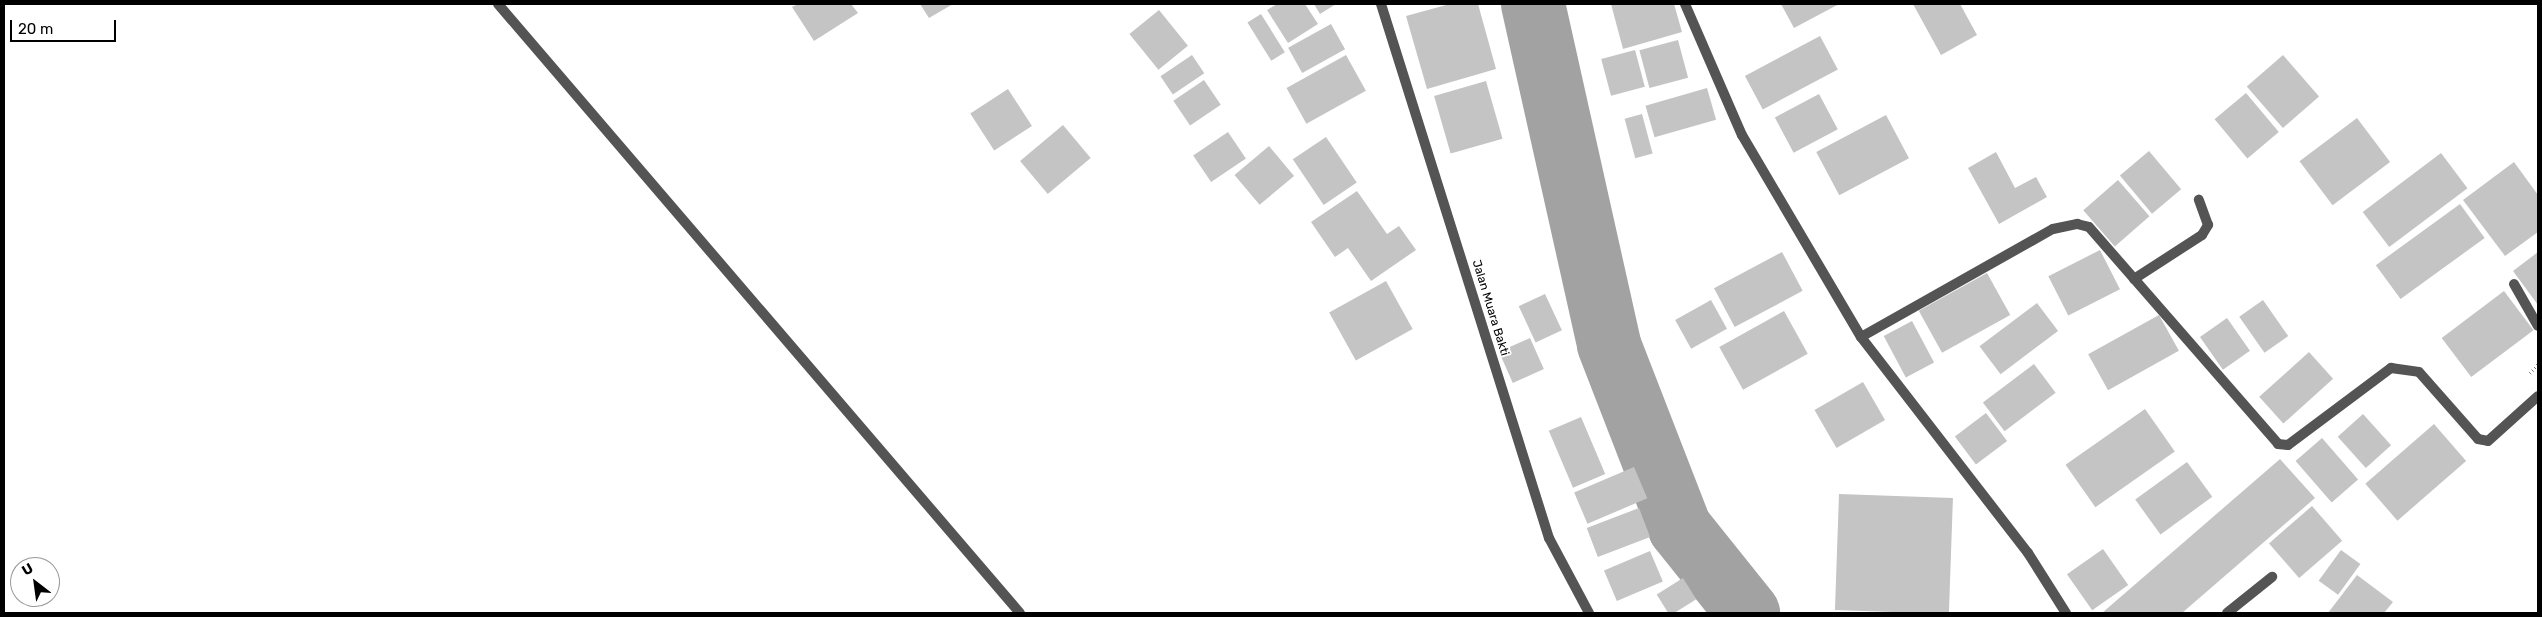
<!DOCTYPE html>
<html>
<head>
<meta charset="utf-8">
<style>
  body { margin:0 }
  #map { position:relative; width:2542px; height:617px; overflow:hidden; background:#fff; font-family:Rubik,sans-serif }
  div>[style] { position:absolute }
  .river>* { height:64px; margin:-32px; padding:0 32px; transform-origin:32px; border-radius:32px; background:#a2a2a2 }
  .building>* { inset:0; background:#c4c4c4; transform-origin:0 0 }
  .path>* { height:3px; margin-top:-1.5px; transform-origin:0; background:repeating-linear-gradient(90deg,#767676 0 1px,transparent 0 3.5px) }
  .minor>* { height:10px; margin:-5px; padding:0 5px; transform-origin:5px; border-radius:5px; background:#545454 }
  .tertiary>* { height:10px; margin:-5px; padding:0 5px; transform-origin:5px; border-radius:5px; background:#545454 }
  span { translate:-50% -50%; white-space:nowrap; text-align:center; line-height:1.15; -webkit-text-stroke:4px #fff; paint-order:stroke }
  .street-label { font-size:12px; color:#000 }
  .frame { position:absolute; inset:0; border:5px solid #000; pointer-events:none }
  .north { position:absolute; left:10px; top:557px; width:50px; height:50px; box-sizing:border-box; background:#fff; border:1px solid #999; border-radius:50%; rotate:330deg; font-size:14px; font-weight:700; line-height:20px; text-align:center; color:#000 }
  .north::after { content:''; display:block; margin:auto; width:18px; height:22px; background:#000; clip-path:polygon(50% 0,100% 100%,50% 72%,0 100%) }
  .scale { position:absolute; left:10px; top:20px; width:106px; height:22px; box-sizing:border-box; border:2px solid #000; border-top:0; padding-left:6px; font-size:15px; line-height:18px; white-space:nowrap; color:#000; -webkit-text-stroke:4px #fff; paint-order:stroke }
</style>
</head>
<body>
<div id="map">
  <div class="river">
    <i style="left:1533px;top:4px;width:349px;rotate:77.4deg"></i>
    <i style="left:1609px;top:345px;width:196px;rotate:68.8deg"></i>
    <i style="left:1680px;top:528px;width:109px;rotate:51.3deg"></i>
  </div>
  <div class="building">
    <i style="clip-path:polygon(798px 4px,851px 4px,858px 13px,814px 41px,792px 7px)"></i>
    <i style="clip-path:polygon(920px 4px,953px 4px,929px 18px)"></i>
    <i style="clip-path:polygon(1277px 4px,1305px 4px,1318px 24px,1288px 43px,1267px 10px)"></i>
    <i style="clip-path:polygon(1314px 4px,1336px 4px,1320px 14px)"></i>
    <i style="clip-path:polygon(1450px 4px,1478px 4px,1496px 69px,1427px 89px,1406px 16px)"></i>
    <i style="clip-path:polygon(1611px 4px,1674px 4px,1682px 32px,1623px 49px)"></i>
    <i style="clip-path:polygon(1781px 4px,1839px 4px,1794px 28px)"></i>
    <i style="clip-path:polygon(1913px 4px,1960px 4px,1977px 35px,1941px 55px)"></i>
    <i style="left:1159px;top:10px;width:46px;height:38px;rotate:51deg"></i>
    <i style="left:1261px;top:14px;width:45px;height:16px;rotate:58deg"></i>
    <i style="left:1331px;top:24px;width:29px;height:49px;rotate:61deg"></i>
    <i style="left:1820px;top:36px;width:38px;height:85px;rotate:62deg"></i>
    <i style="left:1678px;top:40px;width:39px;height:40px;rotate:75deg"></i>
    <i style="left:1635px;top:50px;width:38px;height:35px;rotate:75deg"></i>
    <i style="left:1192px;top:55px;width:22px;height:38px;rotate:56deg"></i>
    <i style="left:1346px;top:55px;width:41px;height:68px;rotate:61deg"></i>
    <i style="left:2283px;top:55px;width:55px;height:48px;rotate:49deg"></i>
    <i style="left:1204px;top:80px;width:30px;height:37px;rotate:56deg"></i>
    <i style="left:1486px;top:81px;width:60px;height:54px;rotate:74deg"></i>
    <i style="left:1707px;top:88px;width:33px;height:64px;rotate:74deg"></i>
    <i style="left:1008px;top:89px;width:44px;height:45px;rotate:57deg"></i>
    <i style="left:2246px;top:93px;width:51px;height:41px;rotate:50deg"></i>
    <i style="left:1819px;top:94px;width:40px;height:50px;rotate:62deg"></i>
    <i style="left:1642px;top:114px;width:41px;height:18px;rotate:75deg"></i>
    <i style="left:1886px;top:115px;width:49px;height:79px;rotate:62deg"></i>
    <i style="left:2357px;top:118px;width:55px;height:72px;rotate:53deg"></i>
    <i style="left:1063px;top:125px;width:43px;height:56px;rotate:50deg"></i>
    <i style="left:1228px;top:132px;width:32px;height:42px;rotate:56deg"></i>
    <i style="left:1326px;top:137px;width:55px;height:40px;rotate:56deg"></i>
    <i style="left:1269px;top:146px;width:39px;height:45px;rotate:50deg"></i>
    <i style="left:2149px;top:151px;width:50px;height:38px;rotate:50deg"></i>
    <i style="clip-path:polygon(1996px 152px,2015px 188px,2036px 177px,2047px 197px,1999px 224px,1968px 168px)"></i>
    <i style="left:2441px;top:153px;width:44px;height:98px;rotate:53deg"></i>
    <i style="clip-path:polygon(2514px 162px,2538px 195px,2538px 232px,2505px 256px,2463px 200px)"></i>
    <i style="left:2118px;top:180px;width:48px;height:46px;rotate:49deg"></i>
    <i style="clip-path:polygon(1357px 191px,1387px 234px,1399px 226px,1416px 250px,1371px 281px,1348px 248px,1335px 257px,1311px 222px)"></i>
    <i style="left:2460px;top:204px;width:42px;height:104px;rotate:54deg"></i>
    <i style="left:2100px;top:250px;width:44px;height:58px;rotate:63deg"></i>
    <i style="left:1782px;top:252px;width:44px;height:77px;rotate:62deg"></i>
    <i style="clip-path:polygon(2538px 252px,2538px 305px,2513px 271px)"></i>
    <i style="left:1987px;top:273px;width:48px;height:78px;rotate:61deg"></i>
    <i style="left:1386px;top:281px;width:55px;height:65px;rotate:61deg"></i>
    <i style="left:2504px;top:291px;width:49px;height:78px;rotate:53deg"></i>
    <i style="left:1545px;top:294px;width:40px;height:29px;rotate:65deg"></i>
    <i style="left:1711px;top:300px;width:33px;height:41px;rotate:61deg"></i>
    <i style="left:2263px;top:300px;width:44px;height:29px;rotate:55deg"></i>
    <i style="left:2037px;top:303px;width:35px;height:72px;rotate:53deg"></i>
    <i style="left:1784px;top:311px;width:49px;height:74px;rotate:61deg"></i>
    <i style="left:2159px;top:315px;width:41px;height:81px;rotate:61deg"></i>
    <i style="left:2227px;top:318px;width:40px;height:33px;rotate:55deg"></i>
    <i style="left:1912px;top:321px;width:47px;height:32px;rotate:62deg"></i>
    <i style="left:1530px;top:338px;width:34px;height:34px;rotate:66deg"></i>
    <i style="left:2309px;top:352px;width:36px;height:67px;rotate:48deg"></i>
    <i style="left:2034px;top:364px;width:36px;height:64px;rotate:53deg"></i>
    <i style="left:1863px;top:382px;width:44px;height:56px;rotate:60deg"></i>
    <i style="left:2145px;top:409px;width:52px;height:97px;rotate:55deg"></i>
    <i style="left:1986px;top:413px;width:35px;height:39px;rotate:53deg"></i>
    <i style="left:2363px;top:414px;width:42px;height:34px;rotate:48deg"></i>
    <i style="left:1581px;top:417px;width:62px;height:35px;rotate:67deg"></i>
    <i style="left:2434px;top:424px;width:49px;height:91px;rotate:49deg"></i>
    <i style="left:2322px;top:438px;width:55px;height:35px;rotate:49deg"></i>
    <i style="clip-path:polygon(2280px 459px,2315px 498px,2182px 613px,2102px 613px)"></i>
    <i style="left:2187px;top:462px;width:43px;height:64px;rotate:54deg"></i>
    <i style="left:1634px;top:467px;width:34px;height:65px;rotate:67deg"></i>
    <i style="left:1839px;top:494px;width:114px;height:116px;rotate:2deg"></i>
    <i style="left:2312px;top:506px;width:46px;height:57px;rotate:49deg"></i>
    <i style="left:1639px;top:508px;width:31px;height:56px;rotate:69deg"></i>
    <i style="left:2103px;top:549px;width:44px;height:44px;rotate:55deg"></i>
    <i style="left:2341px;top:550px;width:24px;height:38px;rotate:36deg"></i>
    <i style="left:1650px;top:551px;width:33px;height:50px;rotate:67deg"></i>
    <i style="clip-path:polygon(2357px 575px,2393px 602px,2384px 613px,2328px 613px)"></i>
    <i style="left:1683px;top:578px;width:25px;height:31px;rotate:58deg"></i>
  </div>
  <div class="path">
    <i style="left:2530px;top:373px;width:12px;rotate:-48deg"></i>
  </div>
  <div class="minor">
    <i style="left:498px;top:4px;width:802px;rotate:49.4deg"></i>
    <i style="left:1685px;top:4px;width:143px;rotate:66.5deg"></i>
    <i style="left:1742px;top:135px;width:234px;rotate:59.5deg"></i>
    <i style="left:1861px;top:337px;width:273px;rotate:52.3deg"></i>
    <i style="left:2028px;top:553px;width:71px;rotate:57.7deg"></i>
    <i style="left:2134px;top:279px;width:81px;rotate:-32.9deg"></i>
    <i style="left:2202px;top:235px;width:12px;rotate:-59deg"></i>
    <i style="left:2208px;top:225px;width:27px;rotate:-110deg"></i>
    <i style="left:2514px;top:284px;width:48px;rotate:60.3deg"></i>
    <i style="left:1861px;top:337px;width:220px;rotate:-29.4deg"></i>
    <i style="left:2053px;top:229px;width:25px;rotate:-12deg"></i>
    <i style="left:2077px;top:224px;width:12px;rotate:14deg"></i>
    <i style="left:2089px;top:227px;width:288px;rotate:48.9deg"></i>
    <i style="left:2278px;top:444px;width:10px;rotate:6deg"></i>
    <i style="left:2288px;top:445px;width:129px;rotate:-36.8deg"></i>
    <i style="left:2391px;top:368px;width:28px;rotate:8deg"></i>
    <i style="left:2419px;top:372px;width:89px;rotate:48.6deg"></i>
    <i style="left:2478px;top:439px;width:10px;rotate:11deg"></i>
    <i style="left:2488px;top:441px;width:67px;rotate:-42deg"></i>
    <i style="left:2227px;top:613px;width:58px;rotate:-38.7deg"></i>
  </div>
  <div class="tertiary">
    <i style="left:1381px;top:4px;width:560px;rotate:72.54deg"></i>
    <i style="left:1549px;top:538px;width:85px;rotate:61.9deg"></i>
  </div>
  <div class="street-label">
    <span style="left:1490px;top:308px;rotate:73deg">Jalan Muara Bakti</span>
  </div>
  <div class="frame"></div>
  <div class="north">U</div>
  <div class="scale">20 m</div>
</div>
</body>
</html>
